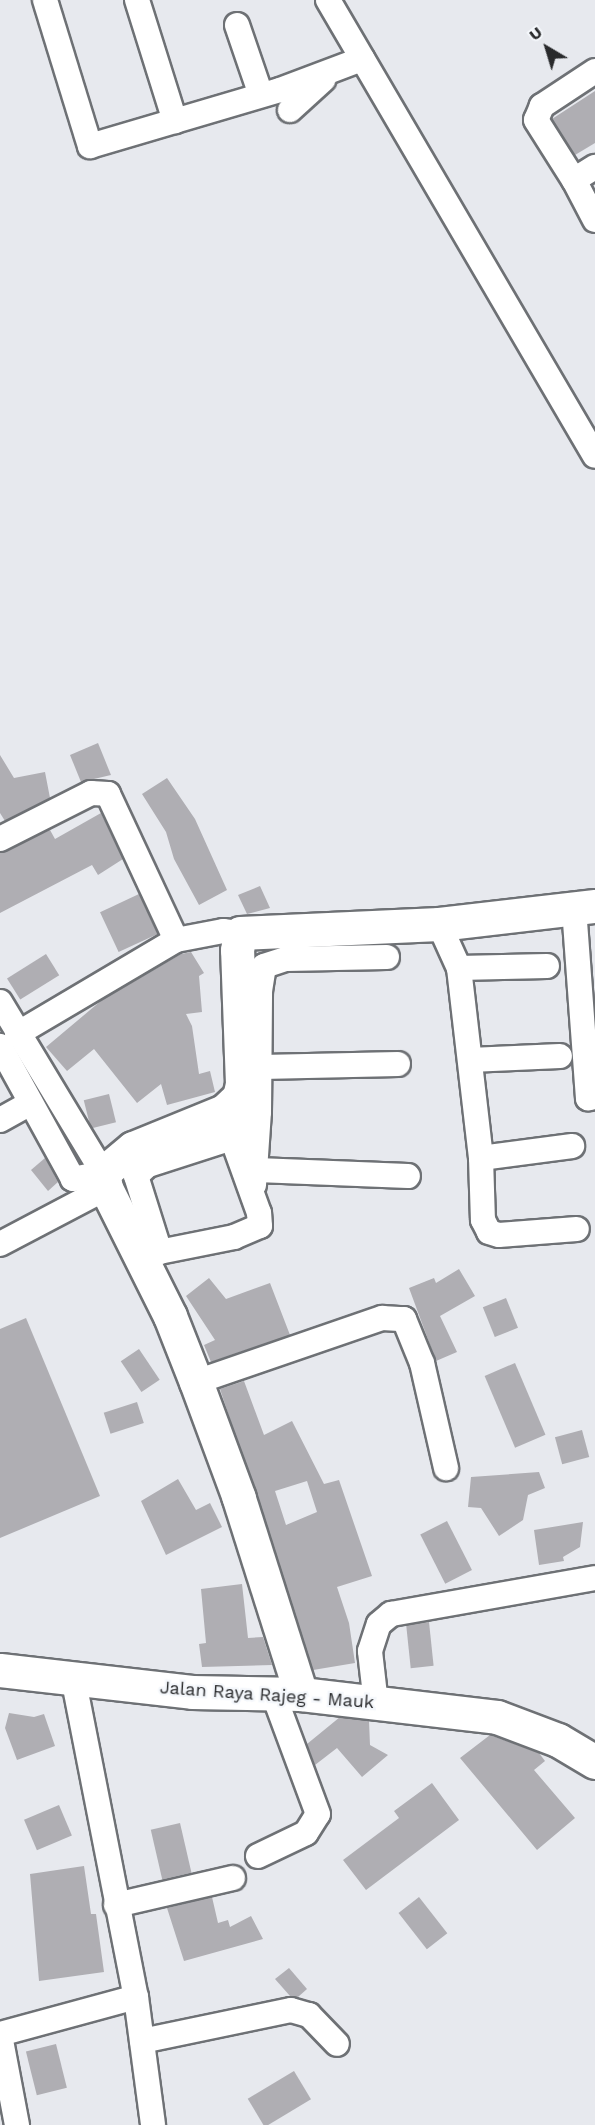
<!DOCTYPE html>
<html>
<head>
<meta charset="utf-8">
<style>
  body { margin:0 }
  #map { position:relative; width:595px; height:2125px; overflow:hidden; background:#e7e9ee; font-family:"Work Sans",sans-serif }
  div>[style] { position:absolute }
  .building>* { inset:0; background:#afaeb3; transform-origin:0 0 }
  .roads { filter:drop-shadow(2px 0 #6e7175) drop-shadow(-2px 0 #6e7175) drop-shadow(0 2px #6e7175) drop-shadow(0 -2px #6e7175) }
  .street>* { height:24px; margin:-12px; padding:0 12px; transform-origin:12px; border-radius:12px; background:#fff }
  .secondary>* { height:33px; margin:-16.5px; padding:0 16.5px; transform-origin:16.5px; border-radius:16.5px; background:#fff }
  span { translate:-50% -50%; white-space:nowrap; text-align:center; line-height:1.15; -webkit-text-stroke:4.5px #f4f7fb; paint-order:stroke }
  .street-label { font-size:18px; color:#292a2c }
  .north { position:absolute; left:517px; top:18px; width:60px; height:60px; -webkit-text-stroke:4px #f4f7fb; paint-order:stroke; rotate:322deg; font-size:16px; font-weight:700; line-height:24px; text-align:center; color:#292a2c }
  .north::after { content:''; display:block; margin:auto; width:21px; height:27px; background:#292a2c; clip-path:polygon(50% 0,100% 100%,50% 72%,0 100%) }
</style>
</head>
<body>
<div id="map">
  <div class="building">
    <i style="clip-path:polygon(595px 91px,595px 143px,575px 155px,552px 119px)"></i>
    <i style="clip-path:polygon(98px 743px,111px 775px,81px 782px,70px 755px)"></i>
    <i style="clip-path:polygon(0 755px,14px 778px,45px 772px,50px 798px,5px 821px,0 813px)"></i>
    <i style="clip-path:polygon(167px 778px,195px 819px,227px 890px,199px 905px,174px 859px,166px 832px,142px 794px)"></i>
    <i style="clip-path:polygon(101px 813px,123px 859px,98px 875px,92px 865px,0 913px,0 853px,50px 830px,55px 839px)"></i>
    <i style="clip-path:polygon(260px 886px,270px 908px,247px 914px,238px 895px)"></i>
    <i style="left:139px;top:894px;width:44px;height:43px;rotate:65deg"></i>
    <i style="clip-path:polygon(191px 952px,204px 973px,199px 976px,202px 1012px,186px 1014px,192px 1026px,199px 1074px,210px 1071px,215px 1092px,167px 1105px,161px 1084px,137px 1103px,94px 1049px,67px 1071px,46px 1047px,102px 1000px,181px 954px)"></i>
    <i style="left:46px;top:954px;width:25px;height:46px;rotate:58deg"></i>
    <i style="left:109px;top:1094px;width:29px;height:26px;rotate:76deg"></i>
    <i style="clip-path:polygon(45px 1158px,58px 1182px,48px 1191px,31px 1170px)"></i>
    <i style="clip-path:polygon(459px 1269px,475px 1296px,440px 1316px,457px 1352px,436px 1361px,409px 1288px,434px 1278px,436px 1283px)"></i>
    <i style="clip-path:polygon(209px 1278px,226px 1299px,270px 1283px,290px 1335px,211px 1362px,204px 1345px,215px 1340px,186px 1296px)"></i>
    <i style="left:506px;top:1298px;width:32px;height:25px;rotate:68deg"></i>
    <i style="clip-path:polygon(26px 1318px,100px 1496px,0 1538px,0 1329px)"></i>
    <i style="left:139px;top:1349px;width:37px;height:22px;rotate:56deg"></i>
    <i style="left:515px;top:1363px;width:78px;height:33px;rotate:67deg"></i>
    <i style="clip-path:polygon(evenodd,244px 1381px,264px 1435px,292px 1421px,324px 1484px,339px 1480px,372px 1576px,337px 1587px,349px 1623px,355px 1663px,313px 1670px,220px 1389px,244px 1381px,307px 1481px,317px 1512px,286px 1525px,275px 1491px,307px 1481px)"></i>
    <i style="left:137px;top:1402px;width:22px;height:35px;rotate:72deg"></i>
    <i style="left:582px;top:1430px;width:28px;height:28px;rotate:75deg"></i>
    <i style="clip-path:polygon(539px 1472px,545px 1488px,528px 1495px,523px 1520px,499px 1536px,481px 1508px,468px 1507px,471px 1477px)"></i>
    <i style="clip-path:polygon(178px 1479px,196px 1510px,210px 1503px,222px 1527px,166px 1555px,141px 1501px)"></i>
    <i style="left:447px;top:1521px;width:55px;height:30px;rotate:63deg"></i>
    <i style="clip-path:polygon(583px 1522px,580px 1547px,563px 1557px,564px 1561px,539px 1565px,534px 1530px)"></i>
    <i style="clip-path:polygon(242px 1584px,248px 1638px,263px 1637px,272px 1665px,202px 1667px,199px 1644px,206px 1643px,201px 1589px)"></i>
    <i style="left:429px;top:1622px;width:44px;height:23px;rotate:84deg"></i>
    <i style="clip-path:polygon(9px 1713px,34px 1717px,44px 1714px,55px 1746px,17px 1760px,5px 1728px)"></i>
    <i style="clip-path:polygon(340px 1717px,369px 1721px,370px 1745px,388px 1755px,362px 1777px,337px 1748px,315px 1765px,307px 1744px)"></i>
    <i style="clip-path:polygon(490px 1735px,539px 1753px,545px 1761px,534px 1770px,575px 1818px,537px 1850px,460px 1758px)"></i>
    <i style="clip-path:polygon(432px 1783px,459px 1820px,366px 1890px,343px 1860px,399px 1818px,394px 1811px)"></i>
    <i style="left:59px;top:1805px;width:33px;height:38px;rotate:67deg"></i>
    <i style="left:180px;top:1823px;width:51px;height:30px;rotate:77deg"></i>
    <i style="clip-path:polygon(84px 1866px,91px 1914px,96px 1914px,104px 1972px,39px 1981px,30px 1874px)"></i>
    <i style="clip-path:polygon(212px 1897px,218px 1923px,228px 1920px,230px 1927px,251px 1916px,263px 1939px,184px 1961px,167px 1908px)"></i>
    <i style="left:419px;top:1897px;width:46px;height:26px;rotate:52deg"></i>
    <i style="clip-path:polygon(289px 1968px,307px 1989px,298px 1997px,290px 1996px,275px 1979px)"></i>
    <i style="left:56px;top:2044px;width:45px;height:31px;rotate:76deg"></i>
    <i style="left:294px;top:2071px;width:33px;height:54px;rotate:59deg"></i>
  </div>
  <div class="roads">
    <div class="street">
      <i style="left:45px;top:0;width:153px;rotate:72.9deg"></i>
      <i style="left:90px;top:146px;width:198px;rotate:-16.4deg"></i>
      <i style="left:280px;top:90px;width:88px;rotate:-20.7deg"></i>
      <i style="left:137px;top:0;width:127px;rotate:72.6deg"></i>
      <i style="left:328px;top:0;width:528px;rotate:59.65deg"></i>
      <i style="left:237px;top:25px;width:74px;rotate:71.1deg"></i>
      <i style="left:595px;top:71px;width:64px;rotate:146.6deg"></i>
      <i style="left:542px;top:106px;width:15px;rotate:113deg"></i>
      <i style="left:536px;top:120px;width:71px;rotate:57.7deg"></i>
      <i style="left:574px;top:180px;width:25px;rotate:-32deg"></i>
      <i style="left:290px;top:110px;width:45px;rotate:-42.3deg"></i>
      <i style="left:574px;top:180px;width:45px;rotate:62.3deg"></i>
      <i style="left:0;top:839px;width:102px;rotate:-26.8deg"></i>
      <i style="left:91px;top:793px;width:17px;rotate:3deg"></i>
      <i style="left:108px;top:794px;width:161px;rotate:65deg"></i>
      <i style="left:574px;top:908px;width:191px;rotate:85.8deg"></i>
      <i style="left:588px;top:1098px;width:7px;rotate:-8deg"></i>
      <i style="left:439px;top:924px;width:48px;rotate:65.6deg"></i>
      <i style="left:459px;top:968px;width:191px;rotate:83.4deg"></i>
      <i style="left:481px;top:1158px;width:62px;rotate:88.2deg"></i>
      <i style="left:483px;top:1220px;width:13px;rotate:63deg"></i>
      <i style="left:489px;top:1232px;width:10px;rotate:17deg"></i>
      <i style="left:499px;top:1235px;width:78px;rotate:-4.4deg"></i>
      <i style="left:459px;top:968px;width:88px;rotate:-1.3deg"></i>
      <i style="left:0;top:1002px;width:200px;rotate:58.9deg"></i>
      <i style="left:103px;top:1173px;width:31px;rotate:169deg"></i>
      <i style="left:73px;top:1179px;width:152px;rotate:-118.8deg"></i>
      <i style="left:17px;top:1034px;width:185px;rotate:-30.6deg"></i>
      <i style="left:176px;top:940px;width:48px;rotate:-10.8deg"></i>
      <i style="left:223px;top:931px;width:17px;rotate:7deg"></i>
      <i style="left:470px;top:1060px;width:90px;rotate:-2.5deg"></i>
      <i style="left:262px;top:1067px;width:136px;rotate:-1.3deg"></i>
      <i style="left:0;top:1120px;width:35px;rotate:-29deg"></i>
      <i style="left:481px;top:1158px;width:92px;rotate:-7.5deg"></i>
      <i style="left:257px;top:1170px;width:151px;rotate:2.3deg"></i>
      <i style="left:254px;top:1185px;width:73px;rotate:-86.1deg"></i>
      <i style="left:0;top:1244px;width:120px;rotate:-27.8deg"></i>
      <i style="left:160px;top:1252px;width:80px;rotate:-107.5deg"></i>
      <i style="left:136px;top:1176px;width:16px;rotate:-43deg"></i>
      <i style="left:148px;top:1165px;width:88px;rotate:-17.8deg"></i>
      <i style="left:232px;top:1138px;width:37px;rotate:-44deg"></i>
      <i style="left:259px;top:1112px;width:121px;rotate:-89.5deg"></i>
      <i style="left:260px;top:991px;width:25px;rotate:-81deg"></i>
      <i style="left:264px;top:966px;width:23px;rotate:-18deg"></i>
      <i style="left:286px;top:959px;width:101px;rotate:-1.1deg"></i>
      <i style="left:144px;top:1255px;width:92px;rotate:-11.3deg"></i>
      <i style="left:234px;top:1237px;width:28px;rotate:-23deg"></i>
      <i style="left:260px;top:1226px;width:13px;rotate:-94deg"></i>
      <i style="left:259px;top:1213px;width:80px;rotate:-109.8deg"></i>
      <i style="left:196px;top:1382px;width:197px;rotate:-19deg"></i>
      <i style="left:382px;top:1318px;width:22px;rotate:3deg"></i>
      <i style="left:404px;top:1319px;width:48px;rotate:67.8deg"></i>
      <i style="left:422px;top:1363px;width:108px;rotate:77.1deg"></i>
      <i style="left:73px;top:1677px;width:326px;rotate:78.9deg"></i>
      <i style="left:136px;top:1997px;width:129px;rotate:82.4deg"></i>
      <i style="left:376px;top:1704px;width:53px;rotate:-96.5deg"></i>
      <i style="left:370px;top:1651px;width:28px;rotate:-72deg"></i>
      <i style="left:379px;top:1624px;width:16px;rotate:-40deg"></i>
      <i style="left:391px;top:1614px;width:207px;rotate:-10deg"></i>
      <i style="left:258px;top:1856px;width:53px;rotate:-25.6deg"></i>
      <i style="left:306px;top:1833px;width:22px;rotate:-58deg"></i>
      <i style="left:318px;top:1814px;width:126px;rotate:-110.4deg"></i>
      <i style="left:116px;top:1905px;width:120px;rotate:-13deg"></i>
      <i style="left:0;top:2034px;width:141px;rotate:-15.2deg"></i>
      <i style="left:0;top:2035px;width:92px;rotate:79.3deg"></i>
      <i style="left:142px;top:2041px;width:152px;rotate:-11.8deg"></i>
      <i style="left:291px;top:2010px;width:19px;rotate:16deg"></i>
      <i style="left:309px;top:2015px;width:40px;rotate:46deg"></i>
    </div>
    <div class="secondary">
      <i style="left:0;top:1670px;width:193px;rotate:6.5deg"></i>
      <i style="left:192px;top:1692px;width:109px;rotate:1.1deg"></i>
      <i style="left:301px;top:1694px;width:197px;rotate:6.7deg"></i>
      <i style="left:497px;top:1717px;width:65px;rotate:20.7deg"></i>
      <i style="left:558px;top:1740px;width:43px;rotate:30.7deg"></i>
      <i style="left:301px;top:1694px;width:206px;rotate:-107.6deg"></i>
      <i style="left:239px;top:1498px;width:124px;rotate:-110.3deg"></i>
      <i style="left:196px;top:1382px;width:71px;rotate:-111.5deg"></i>
      <i style="left:170px;top:1316px;width:143px;rotate:-116.6deg"></i>
      <i style="left:106px;top:1188px;width:15px;rotate:-101deg"></i>
      <i style="left:103px;top:1173px;width:39px;rotate:-40deg"></i>
      <i style="left:133px;top:1148px;width:98px;rotate:-22.1deg"></i>
      <i style="left:224px;top:1111px;width:21px;rotate:-43deg"></i>
      <i style="left:239px;top:1097px;width:13px;rotate:-77deg"></i>
      <i style="left:242px;top:1084px;width:134px;rotate:-92.1deg"></i>
      <i style="left:237px;top:950px;width:17px;rotate:-80deg"></i>
      <i style="left:240px;top:933px;width:199px;rotate:-2.6deg"></i>
      <i style="left:439px;top:924px;width:157px;rotate:-6.6deg"></i>
    </div>
  </div>
  <div class="street-label">
    <span style="left:267px;top:1695px;rotate:4deg">Jalan Raya Rajeg - Mauk</span>
  </div>
  <div class="north">U</div>
</div>
</body>
</html>
